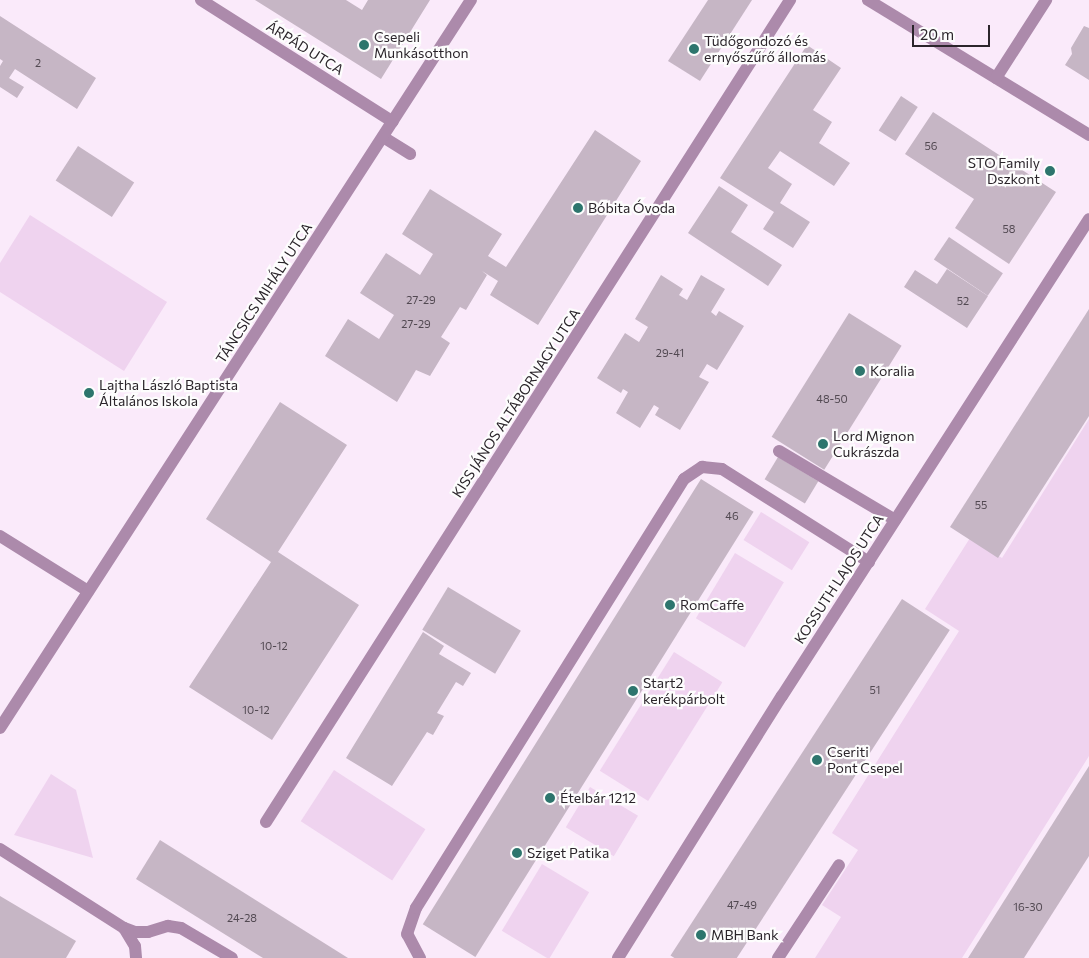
<!DOCTYPE html>
<html>
<head>
<meta charset="utf-8">
<style>
  body { margin:0 }
  #map { position:relative; width:1089px; height:958px; overflow:hidden; background:#faeafa; font-family:Commissioner,sans-serif }
  div>[style] { position:absolute }
  .green>* { inset:0; background:#efd3ef; transform-origin:0 0 }
  .building>* { inset:0; background:#c6b6c5; transform-origin:0 0 }
  .minor>* { height:12px; margin:-6px; padding:0 6px; transform-origin:6px; border-radius:6px; background:#ac8aab }
  .dots>* { width:14px; height:14px; translate:-50% -50%; box-sizing:border-box; border:2px solid #fdfdfd; border-radius:50% }
  span { translate:-50% -50%; white-space:nowrap; text-align:center; line-height:1.15; -webkit-text-stroke:4.5px #fdfdfd; paint-order:stroke }
  .number-label { font-size:11px; color:#524952 }
  .number-label span { -webkit-text-stroke-width:0 }
  .poi-label { font-size:14px; color:#2b252b }
  .left { translate:0 -50%; text-align:left }
  .right { translate:-100% -50%; text-align:right }
  .street-label { font-size:14px; color:#2b252b }
  .scale { position:absolute; left:912px; top:25px; width:78px; height:22px; box-sizing:border-box; border:2px solid #2b252b; border-top:0; padding-left:6px; font-size:15px; line-height:18px; white-space:nowrap; color:#2b252b; -webkit-text-stroke:4px #fdfdfd; paint-order:stroke }
</style>
</head>
<body>
<div id="map">
  <div class="green">
    <i style="clip-path:polygon(30px 215px,167px 302px,124px 371px,0 292px,0 263px)"></i>
    <i style="clip-path:polygon(1089px 419px,1089px 756px,962px 958px,815px 958px,841px 917px,822px 905px,858px 850px,832px 833px,959px 631px,925px 609px,970px 538px,1002px 558px)"></i>
    <i style="left:761px;top:512px;width:57px;height:33px;rotate:32deg"></i>
    <i style="left:735px;top:553px;width:57px;height:76px;rotate:31deg"></i>
    <i style="left:674px;top:652px;width:57px;height:140px;rotate:32deg"></i>
    <i style="left:334px;top:770px;width:109px;height:61px;rotate:33deg"></i>
    <i style="clip-path:polygon(51px 774px,76px 790px,93px 858px,14px 835px)"></i>
    <i style="left:590px;top:787px;width:56px;height:47px;rotate:31deg"></i>
    <i style="left:542px;top:864px;width:55px;height:78px;rotate:31deg"></i>
  </div>
  <div class="building">
    <i style="clip-path:polygon(255px 0,346px 0,362px 10px,368px 0,430px 0,381px 79px)"></i>
    <i style="clip-path:polygon(708px 0,752px 0,700px 81px,668px 61px)"></i>
    <i style="clip-path:polygon(0 16px,96px 78px,77px 109px,15px 69px,9px 78px,24px 87px,17px 98px,0 87px,0 66px,3px 61px,0 59px)"></i>
    <i style="clip-path:polygon(1084px 26px,1089px 28px,1089px 80px,1065px 65px,1072px 54px,1071px 48px)"></i>
    <i style="clip-path:polygon(807px 45px,841px 68px,813px 110px,832px 122px,819px 143px,850px 163px,834px 186px,780px 151px,768px 168px,792px 184px,780px 203px,810px 222px,793px 248px,763px 229px,774px 212px,720px 178px)"></i>
    <i style="left:901px;top:96px;width:20px;height:41px;rotate:33deg"></i>
    <i style="clip-path:polygon(933px 112px,1056px 192px,1009px 264px,955px 228px,974px 199px,905px 154px)"></i>
    <i style="clip-path:polygon(595px 130px,641px 161px,538px 325px,490px 295px,498px 281px,482px 271px,487px 275px,466px 310px,460px 307px,441px 337px,450px 343px,430px 376px,416px 370px,397px 402px,325px 356px,348px 319px,379px 339px,394px 315px,360px 293px,386px 253px,420px 275px,433px 254px,402px 234px,430px 189px,502px 234px,488px 256px,506px 267px)"></i>
    <i style="left:78px;top:146px;width:67px;height:41px;rotate:33deg"></i>
    <i style="clip-path:polygon(719px 186px,748px 205px,731px 232px,782px 265px,768px 286px,688px 233px)"></i>
    <i style="left:949px;top:237px;width:65px;height:27px;rotate:34deg"></i>
    <i style="clip-path:polygon(947px 269px,988px 296px,967px 328px,904px 287px,915px 270px,937px 284px)"></i>
    <i style="clip-path:polygon(661px 275px,683px 289px,679px 295px,687px 300px,701px 275px,725px 289px,711px 312px,716px 316px,719px 311px,744px 326px,717px 370px,707px 364px,699px 377px,709px 382px,680px 430px,655px 415px,659px 408px,654px 405px,640px 428px,616px 413px,628px 392px,623px 389px,621px 393px,597px 378px,625px 333px,639px 342px,648px 327px,635px 319px)"></i>
    <i style="clip-path:polygon(1089px 309px,1089px 416px,998px 558px,950px 527px)"></i>
    <i style="left:849px;top:313px;width:62px;height:146px;rotate:32deg"></i>
    <i style="clip-path:polygon(280px 402px,347px 445px,278px 552px,359px 605px,272px 740px,189px 687px,271px 562px,206px 519px)"></i>
    <i style="left:778px;top:457px;width:47px;height:26px;rotate:31deg"></i>
    <i style="left:701px;top:479px;width:62px;height:525px;rotate:32deg"></i>
    <i style="left:448px;top:587px;width:85px;height:50px;rotate:31deg"></i>
    <i style="left:902px;top:599px;width:57px;height:425px;rotate:33deg"></i>
    <i style="clip-path:polygon(423px 632px,444px 646px,439px 654px,471px 673px,463px 686px,456px 682px,437px 713px,444px 716px,433px 735px,427px 732px,392px 786px,346px 758px)"></i>
    <i style="clip-path:polygon(1089px 766px,1089px 856px,1024px 958px,968px 958px)"></i>
    <i style="clip-path:polygon(160px 840px,348px 958px,263px 958px,136px 879px)"></i>
    <i style="clip-path:polygon(0 896px,76px 941px,66px 958px,0 958px)"></i>
  </div>
  <div class="minor">
    <i style="left:201px;top:0;width:227px;rotate:32.4deg"></i>
    <i style="left:868px;top:0;width:259px;rotate:31.4deg"></i>
    <i style="left:996px;top:78px;width:93px;rotate:-57.3deg"></i>
    <i style="left:383px;top:137px;width:32px;rotate:32deg"></i>
    <i style="left:779px;top:451px;width:135px;rotate:30.7deg"></i>
    <i style="left:0;top:536px;width:104px;rotate:32deg"></i>
    <i style="left:0;top:728px;width:867px;rotate:-57.1deg"></i>
    <i style="left:266px;top:822px;width:975px;rotate:-57.48deg"></i>
    <i style="left:0;top:849px;width:147px;rotate:32.5deg"></i>
    <i style="left:124px;top:928px;width:12px;rotate:20deg"></i>
    <i style="left:135px;top:932px;width:13px"></i>
    <i style="left:148px;top:932px;width:21px;rotate:-17deg"></i>
    <i style="left:168px;top:926px;width:13px;rotate:9deg"></i>
    <i style="left:181px;top:928px;width:59px;rotate:30.5deg"></i>
    <i style="left:124px;top:928px;width:21px;rotate:59deg"></i>
    <i style="left:135px;top:946px;width:12px;rotate:85deg"></i>
    <i style="left:420px;top:958px;width:27px;rotate:-118deg"></i>
    <i style="left:407px;top:934px;width:28px;rotate:-71deg"></i>
    <i style="left:416px;top:908px;width:506px;rotate:-58.01deg"></i>
    <i style="left:684px;top:479px;width:22px;rotate:-34deg"></i>
    <i style="left:702px;top:467px;width:20px;rotate:6deg"></i>
    <i style="left:722px;top:469px;width:174px;rotate:32.3deg"></i>
    <i style="left:618px;top:958px;width:309px;rotate:-58deg"></i>
    <i style="left:782px;top:696px;width:567px;rotate:-57.23deg"></i>
    <i style="left:778px;top:958px;width:111px;rotate:-56.7deg"></i>
  </div>
  <div class="dots">
    <i style="left:364px;top:45px;background:#2d756d"></i>
    <i style="left:694px;top:49px;background:#2d756d"></i>
    <i style="left:1050px;top:171px;background:#2d756d"></i>
    <i style="left:578px;top:208px;background:#2d756d"></i>
    <i style="left:860px;top:371px;background:#2d756d"></i>
    <i style="left:89px;top:393px;background:#2d756d"></i>
    <i style="left:823px;top:444px;background:#2d756d"></i>
    <i style="left:670px;top:605px;background:#2d756d"></i>
    <i style="left:633px;top:691px;background:#2d756d"></i>
    <i style="left:817px;top:760px;background:#2d756d"></i>
    <i style="left:550px;top:798px;background:#2d756d"></i>
    <i style="left:517px;top:853px;background:#2d756d"></i>
    <i style="left:701px;top:935px;background:#2d756d"></i>
  </div>
  <div class="number-label">
    <span style="left:38px;top:63px">2</span>
    <span style="left:931px;top:146px">56</span>
    <span style="left:1009px;top:229px">58</span>
    <span style="left:421px;top:300px">27-29</span>
    <span style="left:963px;top:301px">52</span>
    <span style="left:416px;top:324px">27-29</span>
    <span style="left:670px;top:353px">29-41</span>
    <span style="left:832px;top:399px">48-50</span>
    <span style="left:981px;top:505px">55</span>
    <span style="left:732px;top:516px">46</span>
    <span style="left:274px;top:646px">10-12</span>
    <span style="left:875px;top:690px">51</span>
    <span style="left:256px;top:710px">10-12</span>
    <span style="left:742px;top:905px">47-49</span>
    <span style="left:1028px;top:907px">16-30</span>
    <span style="left:242px;top:918px">24-28</span>
  </div>
  <div class="poi-label">
    <span class="left" style="left:374px;top:45px">Csepeli<br>Munkásotthon</span>
    <span class="left" style="left:704px;top:49px">Tüdőgondozó és<br>ernyőszűrő állomás</span>
    <span class="right" style="left:1040px;top:171px">STO Family<br>Dszkont</span>
    <span class="left" style="left:588px;top:208px">Bóbita Óvoda</span>
    <span class="left" style="left:870px;top:371px">Koralia</span>
    <span class="left" style="left:99px;top:393px">Lajtha László Baptista<br>Általános Iskola</span>
    <span class="left" style="left:833px;top:444px">Lord Mignon<br>Cukrászda</span>
    <span class="left" style="left:680px;top:605px">RomCaffe</span>
    <span class="left" style="left:643px;top:691px">Start2<br>kerékpárbolt</span>
    <span class="left" style="left:827px;top:760px">Cseriti<br>Pont Csepel</span>
    <span class="left" style="left:560px;top:798px">Ételbár 1212</span>
    <span class="left" style="left:527px;top:853px">Sziget Patika</span>
    <span class="left" style="left:711px;top:935px">MBH Bank</span>
  </div>
  <div class="street-label">
    <span style="left:305px;top:48px;rotate:32deg">ÁRPÁD UTCA</span>
    <span style="left:264px;top:293px;rotate:-57deg">TÁNCSICS MIHÁLY UTCA</span>
    <span style="left:516px;top:403px;rotate:-57deg">KISS JÁNOS ALTÁBORNAGY UTCA</span>
    <span style="left:839px;top:579px;rotate:-57deg">KOSSUTH LAJOS UTCA</span>
  </div>
  <div class="scale">20 m</div>
</div>
</body>
</html>
